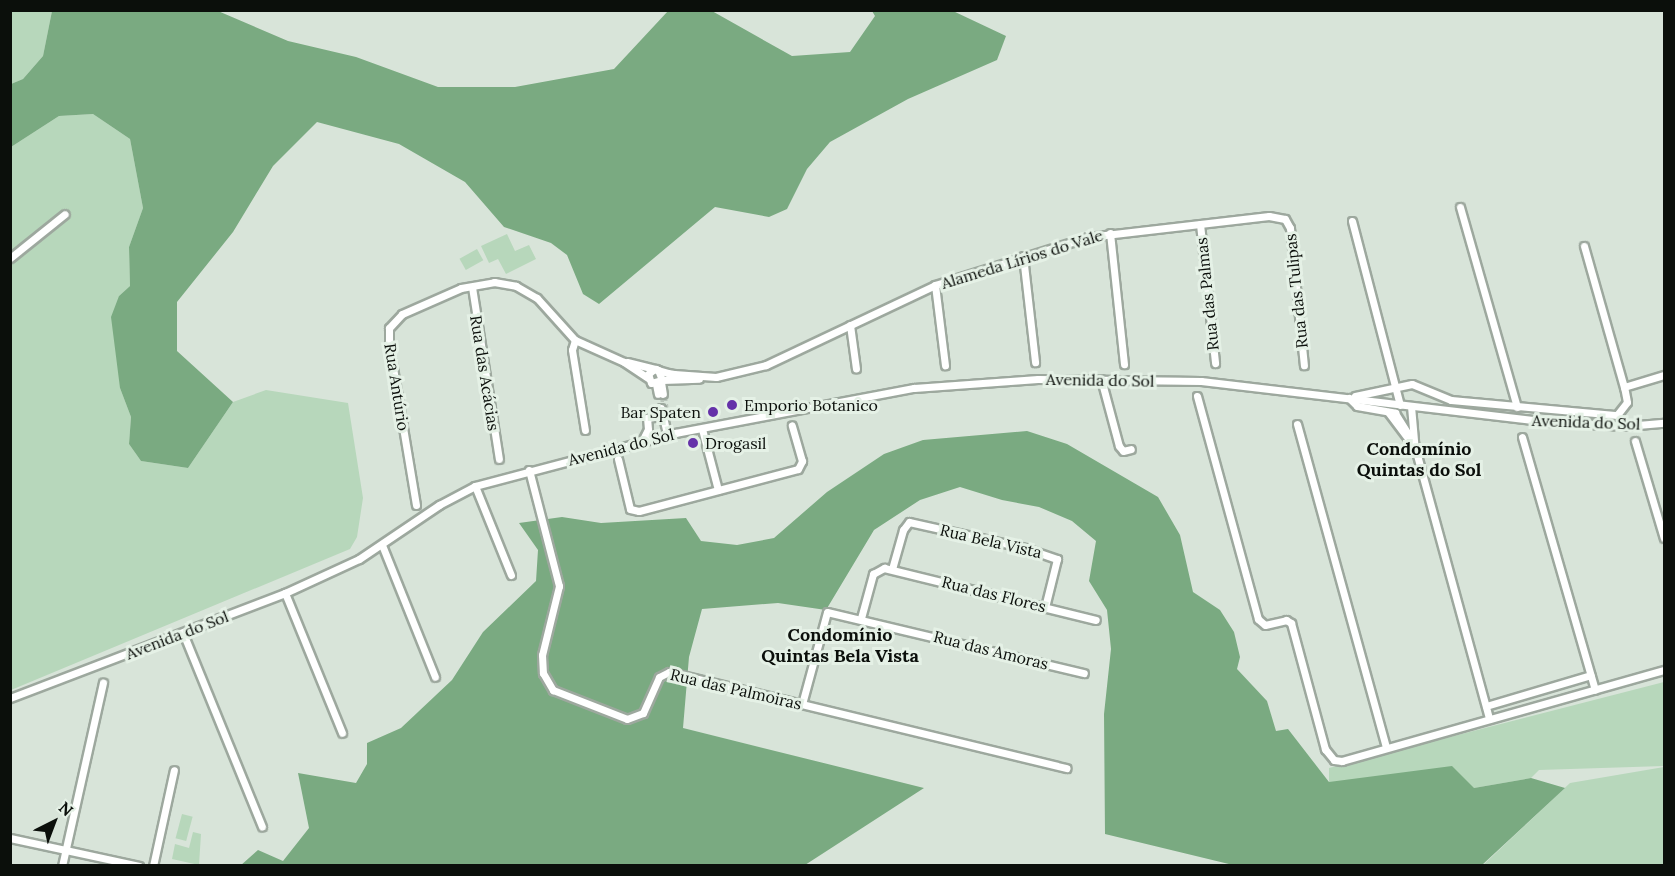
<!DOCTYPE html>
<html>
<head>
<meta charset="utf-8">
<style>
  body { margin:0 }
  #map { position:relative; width:1675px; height:876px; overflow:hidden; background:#d8e4d9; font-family:Lora,serif }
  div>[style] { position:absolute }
  .green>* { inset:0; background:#b7d7bb; transform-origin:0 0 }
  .forest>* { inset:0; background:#7aaa81 }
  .minor-tunnel>* { height:7px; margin-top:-3.5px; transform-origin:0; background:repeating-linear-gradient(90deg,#b9c4ba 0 7px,transparent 0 10.5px) }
  .roads { filter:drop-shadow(2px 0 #9da89e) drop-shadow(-2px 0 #9da89e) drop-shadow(0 2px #9da89e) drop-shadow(0 -2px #9da89e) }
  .minor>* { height:7px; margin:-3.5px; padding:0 3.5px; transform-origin:3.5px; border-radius:3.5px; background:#fff }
  .dots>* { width:16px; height:16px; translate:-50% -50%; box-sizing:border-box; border:3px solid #e5f1e6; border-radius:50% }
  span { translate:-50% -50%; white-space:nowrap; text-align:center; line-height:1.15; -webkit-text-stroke:6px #e5f1e6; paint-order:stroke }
  .street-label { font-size:16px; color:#0b0f0b }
  .poi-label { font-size:16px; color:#0b0f0b }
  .left { translate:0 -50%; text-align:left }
  .right { translate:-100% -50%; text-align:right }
  .neighbourhood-label { font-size:18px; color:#0b0f0b; font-weight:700 }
  .frame { position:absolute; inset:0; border:12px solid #0b0f0b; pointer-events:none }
  .north { position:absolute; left:24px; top:792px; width:60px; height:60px; -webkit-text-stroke:4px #e5f1e6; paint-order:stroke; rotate:42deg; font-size:16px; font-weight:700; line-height:24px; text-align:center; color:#0b0f0b }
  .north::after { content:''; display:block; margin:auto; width:21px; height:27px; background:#0b0f0b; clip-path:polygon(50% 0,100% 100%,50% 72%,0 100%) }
</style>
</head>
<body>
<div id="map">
  <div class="green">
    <i style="clip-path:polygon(10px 11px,52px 11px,43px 56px,23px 79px,11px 84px)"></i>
    <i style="clip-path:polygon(93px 114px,130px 139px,143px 208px,129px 247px,130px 286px,119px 296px,120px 388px,131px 417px,129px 444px,141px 461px,188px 468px,233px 402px,266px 390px,348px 403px,363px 498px,357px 537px,350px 549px,11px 690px,11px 147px,59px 116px)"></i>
    <i style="clip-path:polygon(507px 234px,515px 251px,529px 245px,536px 259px,506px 274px,498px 259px,489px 263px,481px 246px)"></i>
    <i style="left:477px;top:249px;width:13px;height:20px;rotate:61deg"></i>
    <i style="clip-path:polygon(1664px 682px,1664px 766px,1539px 770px,1531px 778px,1474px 788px,1329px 782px,1329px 768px)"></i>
    <i style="clip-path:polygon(1664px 767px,1664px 865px,1482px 866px,1570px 783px)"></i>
    <i style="left:182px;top:814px;width:11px;height:25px;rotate:15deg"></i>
    <i style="clip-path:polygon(193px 832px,201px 834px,199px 865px,172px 859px,175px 844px,189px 848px)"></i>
  </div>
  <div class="forest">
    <i style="clip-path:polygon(52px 11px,218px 11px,288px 41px,356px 57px,438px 87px,515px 87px,614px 69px,668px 11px,712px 11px,792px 56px,850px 52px,875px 16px,872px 11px,953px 11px,1006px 36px,997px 60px,908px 99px,830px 142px,807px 169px,787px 209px,769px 217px,715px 207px,599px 304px,583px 294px,567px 255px,551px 243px,504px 227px,465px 182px,399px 144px,317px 122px,273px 166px,233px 232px,177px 302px,177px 351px,233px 402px,188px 468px,141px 461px,129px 444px,131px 417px,120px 388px,111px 317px,119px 296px,130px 286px,129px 247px,143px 208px,130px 139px,93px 114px,59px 116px,11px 147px,11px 84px,23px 79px,43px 56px)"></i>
    <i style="clip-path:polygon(1027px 431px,1067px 444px,1158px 497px,1180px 535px,1193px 592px,1220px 610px,1234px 632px,1240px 657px,1237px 669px,1267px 701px,1276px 731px,1288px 729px,1329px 782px,1452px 766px,1474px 788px,1531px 778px,1565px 788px,1482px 865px,1233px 865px,1105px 834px,1104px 714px,1111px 649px,1107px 610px,1089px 581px,1096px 541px,1072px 521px,1039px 507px,1002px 500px,960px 487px,920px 500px,874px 530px,826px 610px,778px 603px,702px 609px,689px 657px,683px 728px,924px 788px,805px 865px,240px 866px,258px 850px,283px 861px,309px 828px,298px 773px,356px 783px,367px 764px,367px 743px,401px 728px,452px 680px,483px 632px,536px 581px,538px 550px,519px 523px,562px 517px,601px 523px,686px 518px,701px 541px,737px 545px,774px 538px,827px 492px,884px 454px,923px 440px)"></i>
  </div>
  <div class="minor-tunnel">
    <i style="left:663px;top:394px;width:13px;rotate:81deg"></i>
  </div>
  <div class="roads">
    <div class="minor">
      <i style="left:1460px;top:207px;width:208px;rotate:74.1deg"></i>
      <i style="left:1352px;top:221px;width:190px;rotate:75.4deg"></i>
      <i style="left:1200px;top:224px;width:140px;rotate:83.8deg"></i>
      <i style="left:1110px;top:233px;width:132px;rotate:83.9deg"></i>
      <i style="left:1584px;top:246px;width:147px;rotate:74.2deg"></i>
      <i style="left:1023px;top:256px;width:107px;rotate:83.5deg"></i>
      <i style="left:10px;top:258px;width:70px;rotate:-38.7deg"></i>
      <i style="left:935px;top:285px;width:81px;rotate:82.9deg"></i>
      <i style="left:472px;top:287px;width:174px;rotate:81.1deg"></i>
      <i style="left:850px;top:325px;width:44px;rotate:82.2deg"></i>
      <i style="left:575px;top:340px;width:10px;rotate:107deg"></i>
      <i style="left:572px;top:350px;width:81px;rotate:80.8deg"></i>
      <i style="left:627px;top:362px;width:30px;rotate:14deg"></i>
      <i style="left:658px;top:370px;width:11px;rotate:68deg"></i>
      <i style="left:662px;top:380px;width:11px;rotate:165deg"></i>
      <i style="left:651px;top:383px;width:9px;rotate:-108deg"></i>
      <i style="left:648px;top:374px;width:6px;rotate:-39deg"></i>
      <i style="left:653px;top:370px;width:3px;rotate:-18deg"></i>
      <i style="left:656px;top:369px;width:2px;rotate:27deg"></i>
      <i style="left:658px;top:370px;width:10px;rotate:17deg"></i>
      <i style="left:668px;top:373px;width:6px;rotate:9deg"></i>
      <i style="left:674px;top:374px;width:42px;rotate:4.1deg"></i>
      <i style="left:716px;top:377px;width:51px;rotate:-13.5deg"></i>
      <i style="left:766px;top:365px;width:187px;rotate:-25.3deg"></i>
      <i style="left:935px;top:285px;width:160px;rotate:-17.4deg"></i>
      <i style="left:1088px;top:237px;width:182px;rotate:-6.6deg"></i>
      <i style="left:1269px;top:216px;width:16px;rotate:11deg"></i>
      <i style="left:1285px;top:219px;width:10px;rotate:61deg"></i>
      <i style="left:1290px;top:228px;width:138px;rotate:84.2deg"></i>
      <i style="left:1101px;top:379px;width:69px;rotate:75deg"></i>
      <i style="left:1119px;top:446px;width:6px;rotate:51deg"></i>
      <i style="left:1123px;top:451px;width:8px;rotate:-14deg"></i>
      <i style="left:662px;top:380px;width:37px;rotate:-2deg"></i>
      <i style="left:661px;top:382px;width:12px;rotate:81deg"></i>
      <i style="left:656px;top:384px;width:10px;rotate:79deg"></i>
      <i style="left:1197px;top:396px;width:231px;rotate:74.7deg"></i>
      <i style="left:1258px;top:619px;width:9px;rotate:41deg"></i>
      <i style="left:1265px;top:625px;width:22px;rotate:-13deg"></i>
      <i style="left:1286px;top:620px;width:6px;rotate:31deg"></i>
      <i style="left:1291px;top:623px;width:131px;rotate:74.9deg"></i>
      <i style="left:1325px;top:749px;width:14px;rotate:51deg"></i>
      <i style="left:1334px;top:760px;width:8px;rotate:7deg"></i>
      <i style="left:1342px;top:761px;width:335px;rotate:-15.8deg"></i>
      <i style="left:1355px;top:396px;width:58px;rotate:-11.9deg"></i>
      <i style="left:1412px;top:384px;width:42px;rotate:22.3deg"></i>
      <i style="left:1451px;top:400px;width:167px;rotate:5.2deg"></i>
      <i style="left:1617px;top:415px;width:16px;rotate:-52deg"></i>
      <i style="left:1627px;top:402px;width:15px;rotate:-101deg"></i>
      <i style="left:1624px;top:387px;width:42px;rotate:-16.7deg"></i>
      <i style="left:1349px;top:398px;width:11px;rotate:45deg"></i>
      <i style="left:1357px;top:406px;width:39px;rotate:10deg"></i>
      <i style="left:1395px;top:413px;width:31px;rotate:58deg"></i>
      <i style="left:1411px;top:406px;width:38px;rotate:85deg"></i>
      <i style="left:1414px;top:444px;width:285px;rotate:74.7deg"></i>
      <i style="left:661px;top:408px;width:28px;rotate:77deg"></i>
      <i style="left:1388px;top:412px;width:36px;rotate:53deg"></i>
      <i style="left:1297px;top:424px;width:335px;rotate:74.6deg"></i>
      <i style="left:702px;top:429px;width:63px;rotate:75.3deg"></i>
      <i style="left:1522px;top:437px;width:263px;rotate:73.9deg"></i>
      <i style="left:642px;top:441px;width:13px;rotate:-63deg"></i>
      <i style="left:648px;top:429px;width:11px;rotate:-95deg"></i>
      <i style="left:647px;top:418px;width:21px;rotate:-8deg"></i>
      <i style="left:1635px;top:441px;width:101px;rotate:73.4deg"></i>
      <i style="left:618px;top:459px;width:51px;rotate:76.5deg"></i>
      <i style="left:630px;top:509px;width:9px;rotate:13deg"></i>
      <i style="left:639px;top:511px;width:164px;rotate:-14.8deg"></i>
      <i style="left:798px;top:469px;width:9px;rotate:-63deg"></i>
      <i style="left:802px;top:461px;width:37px;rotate:-106deg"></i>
      <i style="left:529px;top:470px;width:120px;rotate:75.5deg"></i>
      <i style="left:559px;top:586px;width:71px;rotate:103.8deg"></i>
      <i style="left:542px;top:655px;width:18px;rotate:87deg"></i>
      <i style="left:543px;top:673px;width:20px;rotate:60deg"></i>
      <i style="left:553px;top:690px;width:79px;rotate:21.4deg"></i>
      <i style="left:627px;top:719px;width:17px;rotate:-21deg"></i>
      <i style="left:643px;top:713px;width:39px;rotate:-66deg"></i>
      <i style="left:659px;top:677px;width:11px;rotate:-27deg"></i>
      <i style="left:669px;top:672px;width:409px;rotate:13.6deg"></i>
      <i style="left:475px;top:486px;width:96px;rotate:68deg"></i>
      <i style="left:416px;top:505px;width:164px;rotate:-99.5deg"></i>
      <i style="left:389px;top:343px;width:15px;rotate:-90deg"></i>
      <i style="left:389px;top:328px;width:19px;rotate:-47deg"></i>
      <i style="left:402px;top:314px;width:64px;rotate:-23.8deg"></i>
      <i style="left:461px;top:288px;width:34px;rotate:-10deg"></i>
      <i style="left:494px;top:282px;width:22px;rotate:10deg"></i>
      <i style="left:516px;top:286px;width:24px;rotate:30deg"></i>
      <i style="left:537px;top:298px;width:57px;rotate:47.9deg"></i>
      <i style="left:575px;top:340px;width:54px;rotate:24.2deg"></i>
      <i style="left:624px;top:362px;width:29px;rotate:34deg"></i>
      <i style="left:382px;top:545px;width:142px;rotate:68.1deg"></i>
      <i style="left:892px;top:569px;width:41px;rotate:-74.2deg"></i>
      <i style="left:903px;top:530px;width:10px;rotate:-53deg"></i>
      <i style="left:909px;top:522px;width:119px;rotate:12.6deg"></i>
      <i style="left:1025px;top:548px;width:34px;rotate:19deg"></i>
      <i style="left:1057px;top:559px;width:49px;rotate:104deg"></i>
      <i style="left:285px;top:593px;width:151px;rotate:67.8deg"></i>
      <i style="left:861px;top:618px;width:46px;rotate:-74.7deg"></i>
      <i style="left:873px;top:574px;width:13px;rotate:-29deg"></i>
      <i style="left:884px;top:568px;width:218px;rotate:13.8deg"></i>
      <i style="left:183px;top:633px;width:209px;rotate:67.8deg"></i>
      <i style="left:10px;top:698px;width:294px;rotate:-20.9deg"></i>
      <i style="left:285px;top:593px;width:81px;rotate:-24.7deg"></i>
      <i style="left:359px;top:559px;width:97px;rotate:-34deg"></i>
      <i style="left:439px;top:505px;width:41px;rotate:-27.8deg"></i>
      <i style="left:475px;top:486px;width:207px;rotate:-14.8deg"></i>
      <i style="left:675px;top:433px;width:243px;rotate:-10.7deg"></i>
      <i style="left:914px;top:388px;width:124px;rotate:-4.2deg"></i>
      <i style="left:1038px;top:379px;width:163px;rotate:0.7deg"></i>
      <i style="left:1201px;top:381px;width:349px;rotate:6.7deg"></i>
      <i style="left:1548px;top:422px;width:78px;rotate:2.9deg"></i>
      <i style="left:1626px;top:426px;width:38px;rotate:-5deg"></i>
      <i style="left:802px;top:704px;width:95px;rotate:-74.8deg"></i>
      <i style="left:827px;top:612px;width:264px;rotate:13.4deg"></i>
      <i style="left:1486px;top:706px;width:109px;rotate:-16.4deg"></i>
      <i style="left:10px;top:838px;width:132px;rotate:12.2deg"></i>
      <i style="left:62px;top:866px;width:188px;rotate:-77.4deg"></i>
      <i style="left:153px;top:866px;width:98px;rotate:-77.7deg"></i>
    </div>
  </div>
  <div class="dots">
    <i style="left:732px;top:405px;background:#6532a9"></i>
    <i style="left:713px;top:412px;background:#6532a9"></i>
    <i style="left:693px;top:443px;background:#6532a9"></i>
  </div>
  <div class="street-label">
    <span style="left:1022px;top:259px;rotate:-17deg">Alameda Lírios do Vale</span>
    <span style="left:1296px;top:291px;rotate:-96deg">Rua das Tulipas</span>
    <span style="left:1207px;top:294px;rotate:-96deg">Rua das Palmas</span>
    <span style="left:485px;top:373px;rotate:81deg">Rua das Acácias</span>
    <span style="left:1100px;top:380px;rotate:1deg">Avenida do Sol</span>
    <span style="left:397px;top:387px;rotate:81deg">Rua Antúrio</span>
    <span style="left:1586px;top:422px;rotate:2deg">Avenida do Sol</span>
    <span style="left:621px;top:447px;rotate:-14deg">Avenida do Sol</span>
    <span style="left:991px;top:541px;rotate:13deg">Rua Bela Vista</span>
    <span style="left:994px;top:594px;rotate:14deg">Rua das Flores</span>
    <span style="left:177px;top:635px;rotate:-21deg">Avenida do Sol</span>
    <span style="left:991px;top:650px;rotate:14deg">Rua das Amoras</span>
    <span style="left:736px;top:689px;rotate:13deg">Rua das Palmoiras</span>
  </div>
  <div class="poi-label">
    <span class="left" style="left:744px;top:405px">Emporio Botanico</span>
    <span class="right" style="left:701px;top:412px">Bar Spaten</span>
    <span class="left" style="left:705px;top:443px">Drogasil</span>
  </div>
  <div class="neighbourhood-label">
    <span style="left:1419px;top:460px">Condomínio<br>Quintas do Sol</span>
    <span style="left:840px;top:646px">Condomínio<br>Quintas Bela Vista</span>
  </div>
  <div class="frame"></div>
  <div class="north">N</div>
</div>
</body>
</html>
